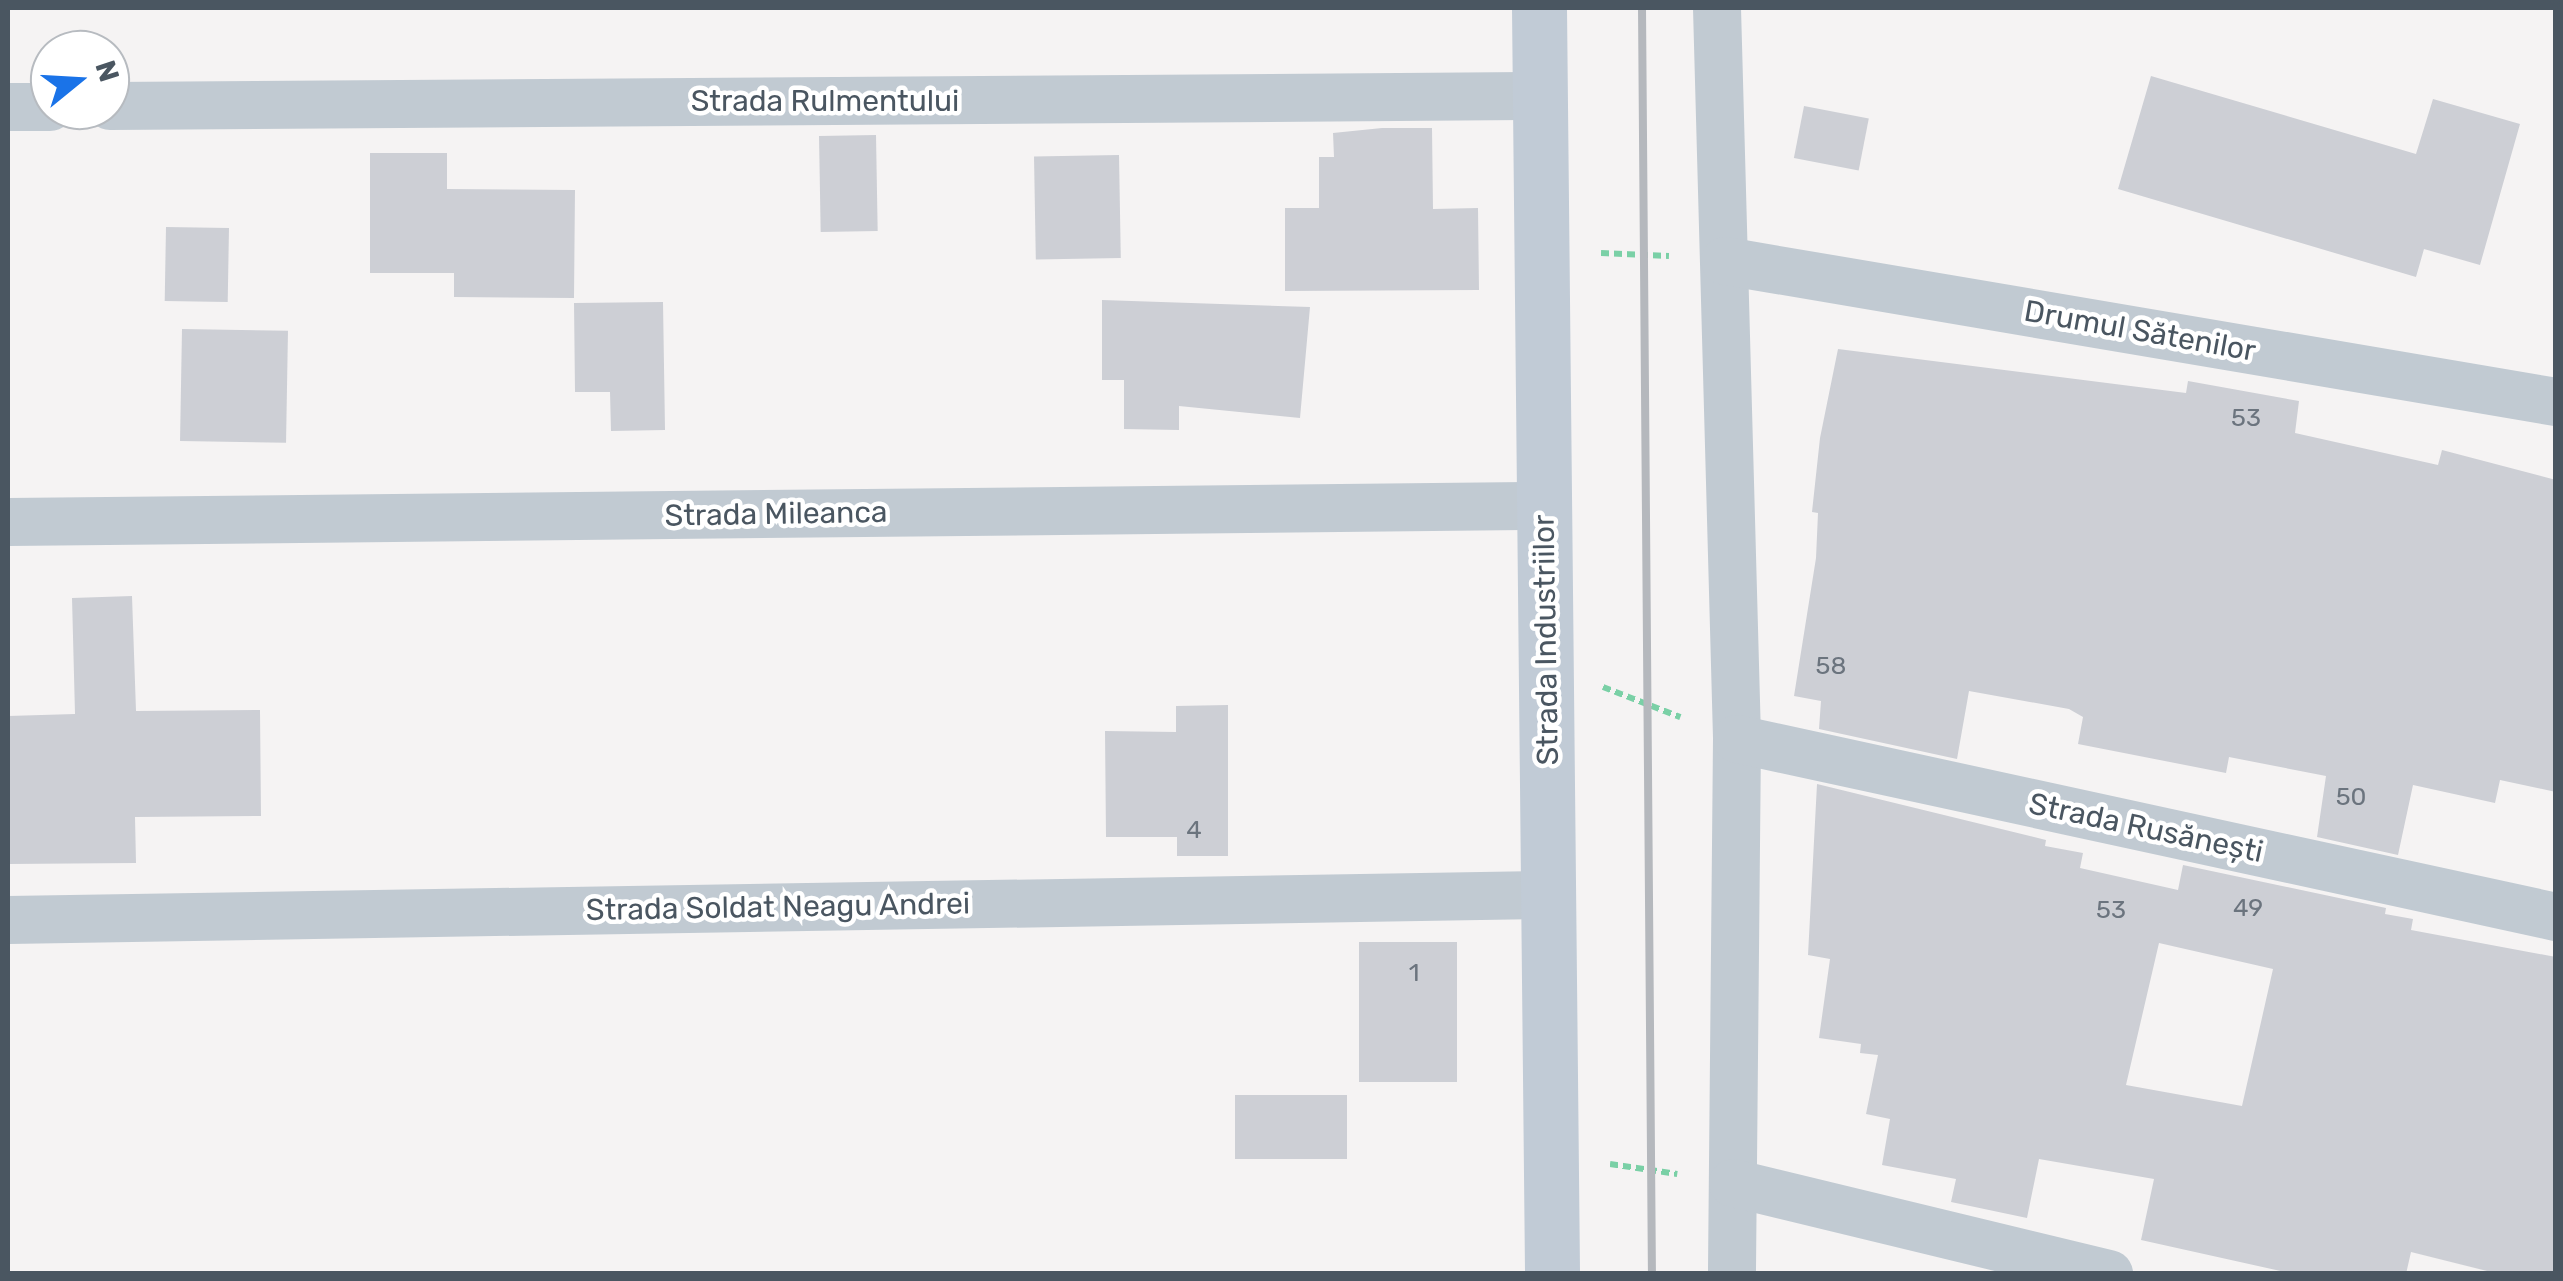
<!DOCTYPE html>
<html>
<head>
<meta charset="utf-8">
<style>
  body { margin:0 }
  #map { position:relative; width:2563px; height:1281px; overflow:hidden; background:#f5f3f3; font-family:Rubik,sans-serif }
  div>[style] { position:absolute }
  .building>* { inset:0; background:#cdcfd5; transform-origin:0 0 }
  .path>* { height:6px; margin-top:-3px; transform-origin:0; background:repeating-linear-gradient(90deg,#7ad0a6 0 8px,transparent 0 13px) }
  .street>* { height:48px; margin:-24px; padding:0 24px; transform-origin:24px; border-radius:24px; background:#c1cad2 }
  .secondary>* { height:55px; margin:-27.5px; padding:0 27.5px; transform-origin:27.5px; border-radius:27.5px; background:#c1cbd6 }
  .rail>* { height:8px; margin:-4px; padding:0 4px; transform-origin:4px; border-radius:4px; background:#b5b8bd }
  span { translate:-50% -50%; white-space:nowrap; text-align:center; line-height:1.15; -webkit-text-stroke:9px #fff; paint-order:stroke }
  .number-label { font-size:25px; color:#6b747e }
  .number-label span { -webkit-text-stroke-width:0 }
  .street-label { font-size:30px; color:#4a5661 }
  .frame { position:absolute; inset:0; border:10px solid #4a5661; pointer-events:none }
  .north { position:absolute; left:30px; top:30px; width:100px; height:100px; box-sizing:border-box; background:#fff; border:2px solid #b7bbc0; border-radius:50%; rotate:72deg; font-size:28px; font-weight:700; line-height:40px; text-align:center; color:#4a5661 }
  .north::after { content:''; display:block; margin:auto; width:35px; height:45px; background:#1a73e8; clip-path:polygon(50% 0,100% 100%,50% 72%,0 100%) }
</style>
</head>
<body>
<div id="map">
  <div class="building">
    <i style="clip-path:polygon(2151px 76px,2416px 154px,2433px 99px,2520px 124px,2480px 265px,2424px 249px,2416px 277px,2118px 189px)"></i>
    <i style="left:1804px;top:106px;width:66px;height:53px;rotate:11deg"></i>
    <i style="clip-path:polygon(1382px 128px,1432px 128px,1433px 209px,1478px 208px,1479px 290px,1285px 291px,1285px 208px,1319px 208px,1319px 157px,1334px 157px,1333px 133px)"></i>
    <i style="left:876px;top:135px;width:96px;height:57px;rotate:89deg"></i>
    <i style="clip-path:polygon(370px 153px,447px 153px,447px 189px,575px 190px,574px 298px,454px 297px,454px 273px,370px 273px)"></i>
    <i style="left:1119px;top:155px;width:103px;height:85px;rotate:89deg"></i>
    <i style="left:166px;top:227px;width:63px;height:74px;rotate:1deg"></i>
    <i style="clip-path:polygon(1102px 300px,1310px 307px,1300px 418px,1179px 406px,1179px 430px,1124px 429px,1124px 380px,1102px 380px)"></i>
    <i style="clip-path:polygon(663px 302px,665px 430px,611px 431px,610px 392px,575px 392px,574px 303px)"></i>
    <i style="left:182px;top:329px;width:106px;height:112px;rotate:1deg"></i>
    <i style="clip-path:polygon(1838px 349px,2186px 393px,2188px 381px,2299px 401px,2295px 433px,2438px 465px,2442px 450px,2556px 480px,2556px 792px,2500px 780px,2495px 803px,2413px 785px,2398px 855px,2317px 837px,2326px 776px,2229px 757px,2226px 773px,2078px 744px,2083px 717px,2069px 709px,1969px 691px,1957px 759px,1819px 729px,1821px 701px,1794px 696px,1816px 558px,1818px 513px,1812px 512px,1820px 438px)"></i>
    <i style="clip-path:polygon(132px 596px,136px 711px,260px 710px,261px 816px,135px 817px,136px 863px,8px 864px,8px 716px,75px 714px,72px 598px)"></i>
    <i style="clip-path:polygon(1228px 705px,1228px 856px,1177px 856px,1177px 837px,1106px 837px,1105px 731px,1176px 732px,1176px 706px)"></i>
    <i style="clip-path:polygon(evenodd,1817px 784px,2046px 840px,2045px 846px,2083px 853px,2080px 868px,2178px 890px,2183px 865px,2386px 908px,2385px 914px,2413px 919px,2411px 930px,2556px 957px,2556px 1274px,2495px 1273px,2411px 1252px,2406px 1274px,2294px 1274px,2141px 1240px,2154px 1179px,2039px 1159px,2027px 1218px,1951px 1202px,1956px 1179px,1882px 1165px,1890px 1119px,1866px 1114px,1878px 1055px,1860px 1053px,1861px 1044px,1819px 1038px,1830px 959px,1808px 955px,1817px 784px,2159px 943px,2273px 969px,2242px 1106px,2126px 1085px,2159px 943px)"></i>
    <i style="left:1359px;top:942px;width:98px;height:140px"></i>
    <i style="left:1347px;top:1095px;width:64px;height:112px;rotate:90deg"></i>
  </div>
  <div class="path">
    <i style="left:1601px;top:253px;width:68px;rotate:2.5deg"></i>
    <i style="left:1603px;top:687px;width:83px;rotate:21.3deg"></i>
    <i style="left:1610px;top:1164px;width:68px;rotate:8.5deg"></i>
  </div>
  <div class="street">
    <i style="left:1717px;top:8px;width:731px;rotate:88.43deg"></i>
    <i style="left:1737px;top:739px;width:535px;rotate:90.54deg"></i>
    <i style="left:110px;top:106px;width:1430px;rotate:-0.4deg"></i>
    <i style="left:8px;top:107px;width:42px"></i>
    <i style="left:1725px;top:261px;width:843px;rotate:9.63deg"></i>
    <i style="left:8px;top:522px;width:1536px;rotate:-0.6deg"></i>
    <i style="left:1737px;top:739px;width:838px;rotate:12.26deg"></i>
    <i style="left:8px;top:920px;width:1541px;rotate:-0.93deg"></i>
    <i style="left:1733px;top:1183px;width:387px;rotate:13.6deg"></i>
  </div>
  <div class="secondary">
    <i style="left:1539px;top:8px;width:1266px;rotate:89.41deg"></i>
  </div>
  <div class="rail">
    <i style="left:1642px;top:8px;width:1266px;rotate:89.55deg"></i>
  </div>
  <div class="number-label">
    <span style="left:2246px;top:418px">53</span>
    <span style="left:1831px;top:666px">58</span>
    <span style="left:2351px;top:797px">50</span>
    <span style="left:1194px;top:830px">4</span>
    <span style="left:2248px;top:908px">49</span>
    <span style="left:2111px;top:910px">53</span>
    <span style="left:1414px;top:973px">1</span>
  </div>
  <div class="street-label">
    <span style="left:825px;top:101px">Strada Rulmentului</span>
    <span style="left:2140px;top:331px;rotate:10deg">Drumul Sătenilor</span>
    <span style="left:776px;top:514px;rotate:-1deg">Strada Mileanca</span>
    <span style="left:1546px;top:640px;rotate:-91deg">Strada Industriilor</span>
    <span style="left:2146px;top:828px;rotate:12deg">Strada Rusănești</span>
    <span style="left:778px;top:907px;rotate:-1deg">Strada Soldat Neagu Andrei</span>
  </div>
  <div class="frame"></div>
  <div class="north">N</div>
</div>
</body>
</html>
